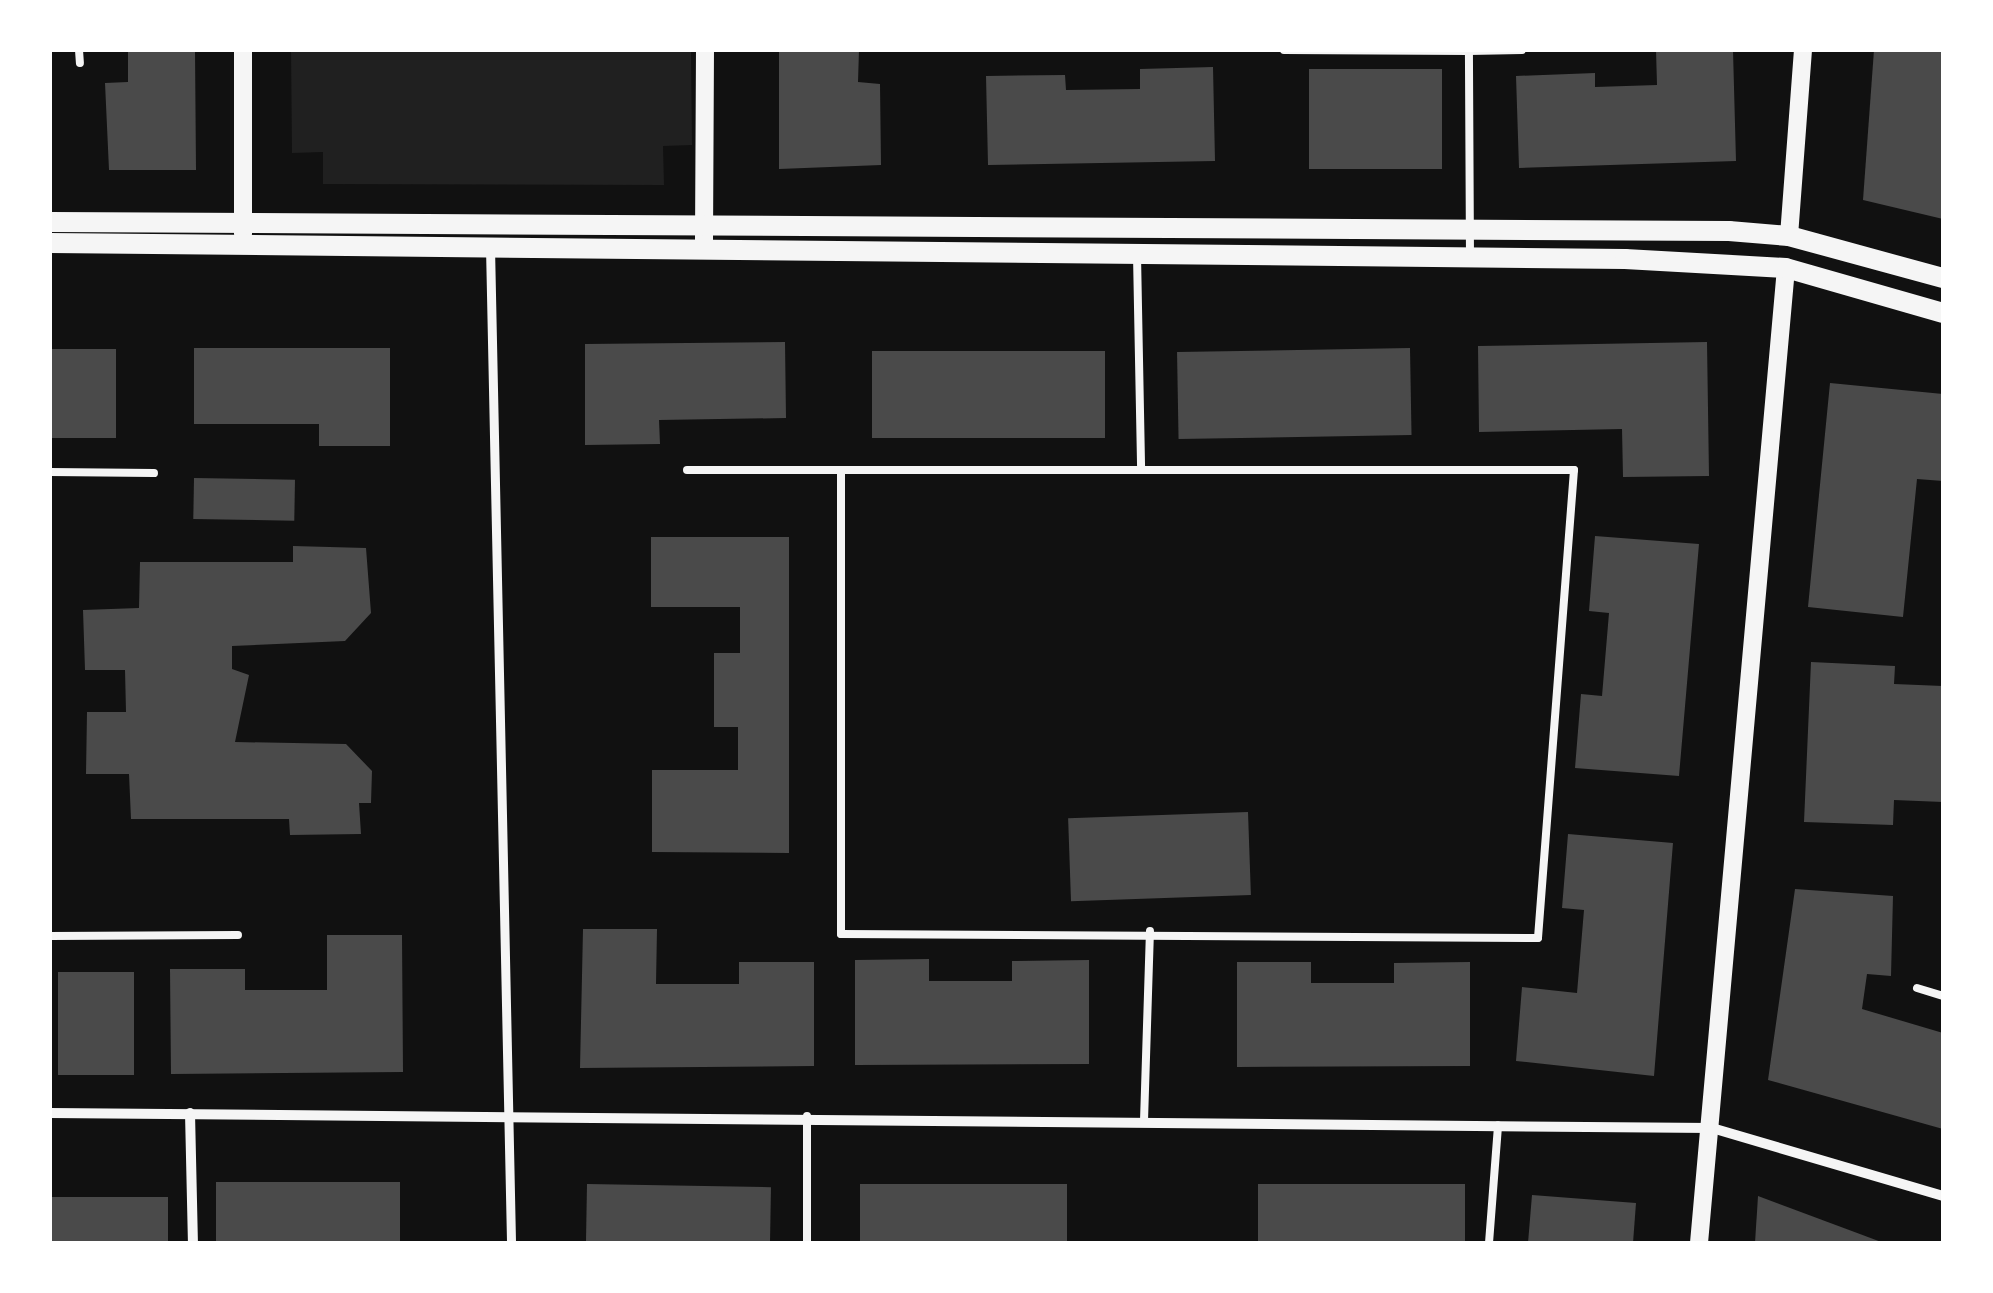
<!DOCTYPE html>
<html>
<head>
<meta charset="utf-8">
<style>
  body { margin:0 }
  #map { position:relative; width:1993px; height:1293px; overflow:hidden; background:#111; font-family:Montserrat,sans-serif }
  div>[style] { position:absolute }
  .green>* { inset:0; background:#202020 }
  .building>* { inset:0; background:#4a4a4a; transform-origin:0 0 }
  .service>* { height:8px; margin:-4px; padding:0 4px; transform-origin:4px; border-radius:4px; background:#f5f5f5 }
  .pedestrian>* { height:9px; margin:-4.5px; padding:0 4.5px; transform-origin:4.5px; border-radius:4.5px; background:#f5f5f5 }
  .minor>* { height:10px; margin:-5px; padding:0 5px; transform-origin:5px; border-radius:5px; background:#f5f5f5 }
  .tertiary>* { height:18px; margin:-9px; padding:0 9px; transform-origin:9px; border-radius:9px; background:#f5f5f5 }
  .secondary>* { height:20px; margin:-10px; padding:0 10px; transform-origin:10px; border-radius:10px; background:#f5f5f5 }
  span { translate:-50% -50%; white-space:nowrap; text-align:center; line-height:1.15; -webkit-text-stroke:10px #fff; paint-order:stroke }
  .frame { position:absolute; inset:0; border:52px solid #fff; pointer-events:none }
</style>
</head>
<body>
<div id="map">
  <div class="green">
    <i style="clip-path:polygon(291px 50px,691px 50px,692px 145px,663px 146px,664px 185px,323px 184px,323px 152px,292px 153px)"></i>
  </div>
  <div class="building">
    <i style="clip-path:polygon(128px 50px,195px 50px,196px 170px,109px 170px,105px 83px,128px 82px)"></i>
    <i style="clip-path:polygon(779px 50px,859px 50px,858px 82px,880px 84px,881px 165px,779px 169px)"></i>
    <i style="clip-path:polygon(1656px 50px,1733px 50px,1736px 161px,1519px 168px,1516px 76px,1595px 73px,1595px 87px,1657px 85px)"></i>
    <i style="clip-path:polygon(1874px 50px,1943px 50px,1943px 219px,1863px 200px)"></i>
    <i style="clip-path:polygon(1213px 67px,1215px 161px,988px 165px,986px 76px,1065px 75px,1066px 90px,1140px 89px,1140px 69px)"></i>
    <i style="left:1309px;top:69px;width:133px;height:100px"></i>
    <i style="clip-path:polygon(785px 342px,786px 418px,659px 420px,660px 444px,585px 445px,585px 344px)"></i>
    <i style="clip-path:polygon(1707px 342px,1709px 476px,1623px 477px,1622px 429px,1479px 432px,1478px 346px)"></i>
    <i style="clip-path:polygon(194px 348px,390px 348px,390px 446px,319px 446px,319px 424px,194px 424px)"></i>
    <i style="left:1410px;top:348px;width:87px;height:233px;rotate:89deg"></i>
    <i style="left:50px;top:349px;width:66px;height:89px"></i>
    <i style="left:872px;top:351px;width:233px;height:87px"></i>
    <i style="clip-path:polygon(1830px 383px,1943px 394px,1943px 481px,1917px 479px,1903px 617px,1808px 607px)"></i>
    <i style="left:194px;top:478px;width:101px;height:41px;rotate:1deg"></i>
    <i style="clip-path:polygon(1595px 536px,1699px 544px,1679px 776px,1575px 768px,1581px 694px,1602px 696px,1609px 613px,1589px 611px)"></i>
    <i style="clip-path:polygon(651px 537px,789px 537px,789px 853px,652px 852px,652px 770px,738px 770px,738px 727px,714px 727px,714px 653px,740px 653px,740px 607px,651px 607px)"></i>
    <i style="clip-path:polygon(293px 546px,366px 548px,371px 613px,345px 641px,232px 646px,232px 669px,249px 675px,235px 742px,346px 744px,372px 771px,371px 803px,359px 803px,361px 834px,290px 835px,289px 819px,131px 819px,129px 774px,86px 774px,87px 712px,126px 712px,125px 670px,85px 670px,83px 610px,139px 608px,140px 562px,293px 562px)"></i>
    <i style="clip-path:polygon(1811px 662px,1895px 666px,1894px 684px,1943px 686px,1943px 802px,1894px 800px,1893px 825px,1804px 822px)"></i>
    <i style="left:1248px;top:812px;width:83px;height:180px;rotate:88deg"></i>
    <i style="clip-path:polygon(1568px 834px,1673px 843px,1654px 1076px,1516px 1061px,1522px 987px,1577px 993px,1584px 910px,1562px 908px)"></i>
    <i style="clip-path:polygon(1795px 889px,1893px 896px,1891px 976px,1867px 974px,1862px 1009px,1943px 1033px,1943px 1129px,1768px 1080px)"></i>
    <i style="clip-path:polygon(583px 929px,657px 929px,656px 984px,739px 984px,739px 962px,814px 962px,814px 1066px,580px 1068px)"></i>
    <i style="clip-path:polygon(327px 935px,402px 935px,403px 1072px,171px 1074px,170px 969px,245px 969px,245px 990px,327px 990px)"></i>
    <i style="clip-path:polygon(929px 959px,929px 981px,1012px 981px,1012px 961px,1089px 960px,1089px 1064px,855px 1065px,855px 960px)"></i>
    <i style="clip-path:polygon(1237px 962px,1311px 962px,1311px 983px,1394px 983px,1394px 963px,1470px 962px,1470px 1066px,1237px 1067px)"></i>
    <i style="left:58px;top:972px;width:76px;height:103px"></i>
    <i style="left:216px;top:1182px;width:184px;height:61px"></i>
    <i style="left:587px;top:1184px;width:184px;height:59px;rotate:1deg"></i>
    <i style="left:1067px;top:1184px;width:59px;height:207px;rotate:90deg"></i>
    <i style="left:1465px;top:1184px;width:59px;height:207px;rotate:90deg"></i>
    <i style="clip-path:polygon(1532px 1195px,1636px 1203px,1633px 1243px,1528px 1243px)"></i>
    <i style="clip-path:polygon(1758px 1196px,1884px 1243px,1755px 1243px)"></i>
    <i style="left:50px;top:1197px;width:118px;height:46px"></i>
  </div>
  <div class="service">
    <i style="left:79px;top:50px;width:13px;rotate:86deg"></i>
    <i style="left:1284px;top:50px;width:185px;rotate:0.3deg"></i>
    <i style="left:1137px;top:255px;width:215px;rotate:88.9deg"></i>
    <i style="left:1470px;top:257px;width:206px;rotate:-90.3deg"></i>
    <i style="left:1469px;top:51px;width:53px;rotate:-1.1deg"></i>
    <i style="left:687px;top:470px;width:887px"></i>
    <i style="left:1574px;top:470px;width:469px;rotate:94.4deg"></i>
    <i style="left:1538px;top:938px;width:697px;rotate:-179.67deg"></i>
    <i style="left:841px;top:934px;width:464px;rotate:-90deg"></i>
    <i style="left:50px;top:472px;width:104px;rotate:0.6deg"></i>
    <i style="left:50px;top:936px;width:188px;rotate:-0.3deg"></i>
    <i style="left:1917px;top:988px;width:27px;rotate:17deg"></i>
    <i style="left:807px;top:1116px;width:127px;rotate:90deg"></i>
    <i style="left:1144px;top:1121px;width:190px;rotate:-88.2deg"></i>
    <i style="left:1489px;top:1243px;width:118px;rotate:-85.6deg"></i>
  </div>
  <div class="pedestrian">
    <i style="left:490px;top:247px;width:996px;rotate:88.79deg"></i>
  </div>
  <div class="minor">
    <i style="left:50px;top:1113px;width:1662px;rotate:0.52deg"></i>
    <i style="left:1712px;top:1128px;width:241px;rotate:16.4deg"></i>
    <i style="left:190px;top:1113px;width:130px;rotate:88.7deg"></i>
  </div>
  <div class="tertiary">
    <i style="left:243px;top:50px;width:184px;rotate:90deg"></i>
    <i style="left:1789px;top:236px;width:187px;rotate:-85.7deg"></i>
    <i style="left:704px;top:240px;width:190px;rotate:-89.7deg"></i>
    <i style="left:1699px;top:1243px;width:979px;rotate:-84.9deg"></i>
  </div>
  <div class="secondary">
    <i style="left:50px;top:222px;width:1679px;rotate:0.31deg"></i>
    <i style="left:1729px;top:231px;width:60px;rotate:4.8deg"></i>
    <i style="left:1789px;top:236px;width:160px;rotate:15.3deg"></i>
    <i style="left:50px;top:243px;width:1575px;rotate:0.58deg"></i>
    <i style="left:1625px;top:259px;width:161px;rotate:3.2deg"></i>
    <i style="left:1786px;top:268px;width:163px;rotate:16deg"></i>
  </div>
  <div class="frame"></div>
</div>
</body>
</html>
